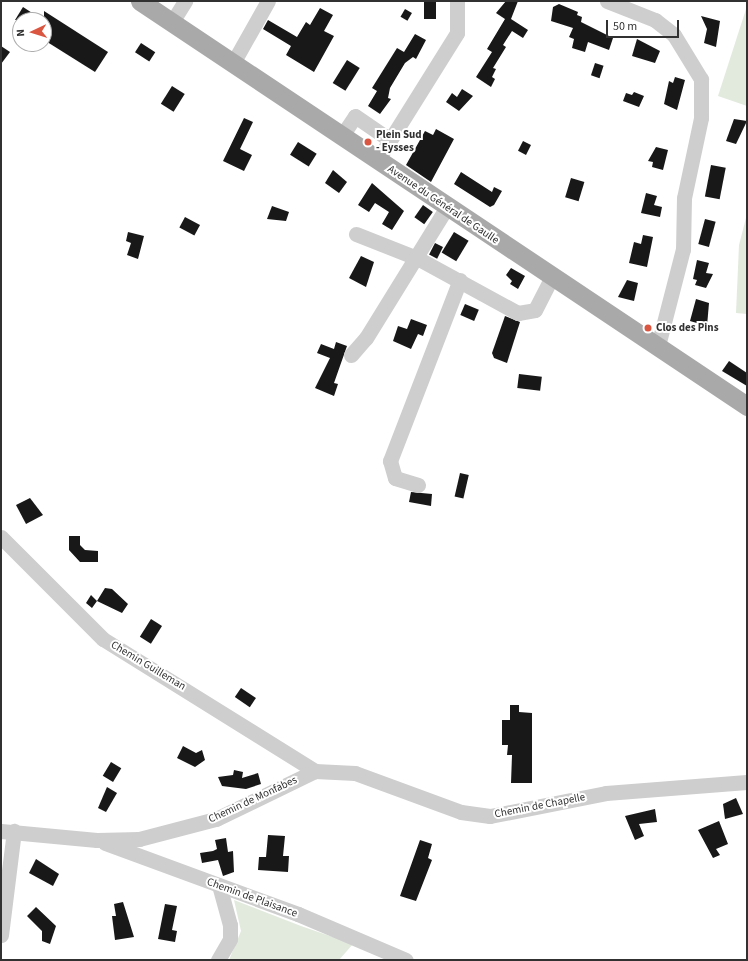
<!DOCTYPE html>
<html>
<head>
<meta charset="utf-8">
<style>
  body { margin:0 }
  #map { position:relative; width:748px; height:961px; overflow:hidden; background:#fff; font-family:"Source Sans 3",sans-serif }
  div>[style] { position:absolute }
  .green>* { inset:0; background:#e2eade }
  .building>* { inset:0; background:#181818; transform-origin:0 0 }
  .minor>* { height:15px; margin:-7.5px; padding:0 7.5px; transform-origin:7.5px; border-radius:7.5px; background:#cecece }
  .major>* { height:19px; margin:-9.5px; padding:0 9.5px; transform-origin:9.5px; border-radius:9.5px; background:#a9a9a9 }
  .dots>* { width:11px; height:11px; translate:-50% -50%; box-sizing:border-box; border:2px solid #fff; border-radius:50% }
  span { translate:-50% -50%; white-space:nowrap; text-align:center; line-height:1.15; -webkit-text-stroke:4px #fff; paint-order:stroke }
  .poi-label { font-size:11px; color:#313131; font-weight:700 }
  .left { translate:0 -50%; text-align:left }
  .street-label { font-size:11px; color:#313131 }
  .frame { position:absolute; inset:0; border:2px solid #313131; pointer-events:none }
  .north { position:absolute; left:12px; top:12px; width:40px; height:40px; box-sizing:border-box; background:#fff; border:1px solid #adadad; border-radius:50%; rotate:266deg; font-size:11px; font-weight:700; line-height:16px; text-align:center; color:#313131 }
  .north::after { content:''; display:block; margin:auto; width:14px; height:18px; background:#db5641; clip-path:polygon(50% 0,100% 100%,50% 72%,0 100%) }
  .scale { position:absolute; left:606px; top:20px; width:73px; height:18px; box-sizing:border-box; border:2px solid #313131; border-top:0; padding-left:5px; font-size:12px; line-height:14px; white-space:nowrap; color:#313131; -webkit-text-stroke:3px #fff; paint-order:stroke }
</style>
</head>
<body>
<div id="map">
  <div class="green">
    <i style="clip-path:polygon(747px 6px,747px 106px,718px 96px)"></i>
    <i style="clip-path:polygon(747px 214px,747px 314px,736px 313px,739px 245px)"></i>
    <i style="clip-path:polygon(234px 900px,301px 926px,353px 944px,339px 960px,229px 960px,241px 931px)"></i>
  </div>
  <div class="building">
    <i style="left:424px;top:1px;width:12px;height:18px"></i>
    <i style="clip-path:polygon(506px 1px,518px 1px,511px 19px,528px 30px,523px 38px,512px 31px,503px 45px,506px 47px,493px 68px,496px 69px,492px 77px,495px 79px,491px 87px,476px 77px,492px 52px,487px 49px,505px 19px,496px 13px)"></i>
    <i style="clip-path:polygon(559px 4px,578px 12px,577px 15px,582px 17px,581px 22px,613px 38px,609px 50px,588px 42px,585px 52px,572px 48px,574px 39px,569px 37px,573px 28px,551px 21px,553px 7px)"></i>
    <i style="clip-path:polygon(23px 7px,43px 20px,15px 20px)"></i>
    <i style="clip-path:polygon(320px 8px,333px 15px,324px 31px,334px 36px,314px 72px,286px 55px,291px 46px,263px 29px,268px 20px,297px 37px,306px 22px,310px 25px)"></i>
    <i style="left:405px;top:9px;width:8px;height:9px;rotate:30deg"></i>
    <i style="clip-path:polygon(44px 11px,108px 52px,95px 72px,44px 40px)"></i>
    <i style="clip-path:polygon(701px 16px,720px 21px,716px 47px,704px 43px,707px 29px)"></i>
    <i style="clip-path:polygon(415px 34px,426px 40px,416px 59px,413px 57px,405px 63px,390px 88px,388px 98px,391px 99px,380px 114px,368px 106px,377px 91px,372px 88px,397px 48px,404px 52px)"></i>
    <i style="clip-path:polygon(637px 39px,660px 51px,655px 63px,632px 56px)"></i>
    <i style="left:141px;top:43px;width:17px;height:11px;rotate:33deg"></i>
    <i style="clip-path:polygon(1px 46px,10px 52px,1px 64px)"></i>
    <i style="left:347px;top:60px;width:15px;height:27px;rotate:32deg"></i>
    <i style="left:595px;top:63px;width:9px;height:13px;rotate:18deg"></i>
    <i style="clip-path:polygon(675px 77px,685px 80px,677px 110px,664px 104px,669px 81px,673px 83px)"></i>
    <i style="left:172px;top:86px;width:15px;height:21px;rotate:32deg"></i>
    <i style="clip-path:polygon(462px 89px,473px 96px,459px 111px,446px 102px,452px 93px,457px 97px)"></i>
    <i style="clip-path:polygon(634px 92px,644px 96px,639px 107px,623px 101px,626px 93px,632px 95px)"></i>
    <i style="clip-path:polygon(244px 118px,253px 122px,240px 149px,252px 155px,244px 171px,223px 161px)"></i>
    <i style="clip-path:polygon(734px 119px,747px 121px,736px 144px,726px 141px)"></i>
    <i style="clip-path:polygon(436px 129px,454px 139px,431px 182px,406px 165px,425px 131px,433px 135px)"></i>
    <i style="left:523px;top:141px;width:9px;height:11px;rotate:27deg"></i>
    <i style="left:298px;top:142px;width:22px;height:15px;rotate:32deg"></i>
    <i style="clip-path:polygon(656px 147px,668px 150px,663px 170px,652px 167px,653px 162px,648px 161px)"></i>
    <i style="left:711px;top:165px;width:15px;height:32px;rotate:11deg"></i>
    <i style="clip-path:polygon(333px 170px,347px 182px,339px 193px,325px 183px)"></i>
    <i style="clip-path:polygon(461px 172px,492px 192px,494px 187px,502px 191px,494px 205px,490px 207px,454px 184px)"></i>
    <i style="left:571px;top:178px;width:14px;height:20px;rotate:17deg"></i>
    <i style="clip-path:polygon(372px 183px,404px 211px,392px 230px,382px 224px,389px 212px,375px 203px,369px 212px,358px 205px)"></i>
    <i style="clip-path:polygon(646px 193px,657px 196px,654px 205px,662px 207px,660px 217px,641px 213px)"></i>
    <i style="left:423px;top:205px;width:12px;height:15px;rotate:35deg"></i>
    <i style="clip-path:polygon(272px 206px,289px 212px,286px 221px,267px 219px)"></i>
    <i style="left:185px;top:217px;width:17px;height:12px;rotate:28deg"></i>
    <i style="left:705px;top:219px;width:11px;height:26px;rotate:15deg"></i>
    <i style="clip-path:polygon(128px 232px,144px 236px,138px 259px,127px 255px,131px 243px,126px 241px)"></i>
    <i style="left:454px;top:232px;width:17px;height:24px;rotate:31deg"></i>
    <i style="clip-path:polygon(643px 235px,653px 237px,647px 267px,629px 263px,634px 242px,641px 244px)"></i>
    <i style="left:435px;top:243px;width:9px;height:13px;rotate:27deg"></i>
    <i style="clip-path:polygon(361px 256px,374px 262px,366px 287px,349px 278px)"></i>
    <i style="clip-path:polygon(697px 260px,709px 263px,706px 273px,713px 274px,706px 288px,695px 285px,697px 280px,693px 279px)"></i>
    <i style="clip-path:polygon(511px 268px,525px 276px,518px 289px,510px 284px,512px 281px,506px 275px)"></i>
    <i style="clip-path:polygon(627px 280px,638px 283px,634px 301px,618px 297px)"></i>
    <i style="clip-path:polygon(696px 299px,709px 303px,707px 326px,690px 321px)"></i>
    <i style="left:465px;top:304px;width:15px;height:12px;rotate:23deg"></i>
    <i style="clip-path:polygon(505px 316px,520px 322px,507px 363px,494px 358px,492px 353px)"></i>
    <i style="clip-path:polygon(411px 319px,427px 325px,423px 336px,418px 334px,411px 349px,393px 341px,398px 326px,407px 329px)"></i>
    <i style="clip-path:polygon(336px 342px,347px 346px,334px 383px,338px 384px,334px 396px,315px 388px,330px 358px,317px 353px,321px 344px,334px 349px)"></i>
    <i style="clip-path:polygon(729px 361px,747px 373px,747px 386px,722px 371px)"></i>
    <i style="left:519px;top:374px;width:23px;height:14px;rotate:7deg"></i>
    <i style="left:460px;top:473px;width:9px;height:24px;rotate:13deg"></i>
    <i style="clip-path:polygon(411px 492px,432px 494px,431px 506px,409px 502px)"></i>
    <i style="clip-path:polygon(30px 498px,43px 515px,26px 524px,16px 505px)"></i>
    <i style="clip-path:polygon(69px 536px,80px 536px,80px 545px,85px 550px,98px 551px,98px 562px,80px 562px,69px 550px)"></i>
    <i style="clip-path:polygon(105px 588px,112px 589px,128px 604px,122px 613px,97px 601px,92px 608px,86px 603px,91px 595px,97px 601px)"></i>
    <i style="left:151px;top:619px;width:13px;height:21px;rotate:32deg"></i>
    <i style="left:241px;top:688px;width:18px;height:11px;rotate:34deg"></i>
    <i style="clip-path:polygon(510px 705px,519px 705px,519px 712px,532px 713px,532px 783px,511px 783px,512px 755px,507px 755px,508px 745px,502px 745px,502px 720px,510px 720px)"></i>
    <i style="clip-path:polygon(183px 746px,196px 753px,202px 750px,205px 760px,195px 767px,177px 758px)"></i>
    <i style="left:111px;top:762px;width:12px;height:16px;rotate:31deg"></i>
    <i style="clip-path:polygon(234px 770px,243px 772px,242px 778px,258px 773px,261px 784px,246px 789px,222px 786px,218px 777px,233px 775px)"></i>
    <i style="clip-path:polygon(107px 787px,117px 793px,106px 812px,98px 808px)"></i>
    <i style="clip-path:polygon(736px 798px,743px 814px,725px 819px,723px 804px)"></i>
    <i style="clip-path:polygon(655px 809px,657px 822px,639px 824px,644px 836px,635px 840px,625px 816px)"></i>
    <i style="clip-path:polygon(719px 821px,728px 844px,716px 849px,720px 855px,713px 858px,698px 830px)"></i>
    <i style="clip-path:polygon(268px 835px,285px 836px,283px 856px,289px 856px,288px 872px,258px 870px,259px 857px,266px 857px)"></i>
    <i style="clip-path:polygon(226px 838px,228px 852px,233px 851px,234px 872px,223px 876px,218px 860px,202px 863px,200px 853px,213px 851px,217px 849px,215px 840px)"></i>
    <i style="clip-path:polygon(420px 840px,432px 844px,428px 858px,432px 860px,416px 901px,400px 896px)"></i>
    <i style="clip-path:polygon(36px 859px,59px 874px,53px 886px,29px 873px)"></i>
    <i style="clip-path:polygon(123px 902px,134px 937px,115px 940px,112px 916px,116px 916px,114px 904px)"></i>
    <i style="clip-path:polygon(165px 904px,177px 906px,172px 930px,177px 931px,175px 942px,158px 939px)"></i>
    <i style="clip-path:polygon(36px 907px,56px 926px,50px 944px,42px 941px,42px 931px,27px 916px)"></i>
  </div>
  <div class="minor">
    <i style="left:607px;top:1px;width:52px;rotate:21.6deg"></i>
    <i style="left:655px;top:20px;width:24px;rotate:38deg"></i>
    <i style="left:674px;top:35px;width:52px;rotate:58.5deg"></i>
    <i style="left:701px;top:79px;width:39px;rotate:90deg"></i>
    <i style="left:701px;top:118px;width:82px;rotate:102deg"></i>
    <i style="left:684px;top:198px;width:51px;rotate:91.1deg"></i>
    <i style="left:683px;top:249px;width:100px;rotate:104.5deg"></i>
    <i style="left:172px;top:22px;width:25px;rotate:-58deg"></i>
    <i style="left:233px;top:63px;width:71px;rotate:-60.6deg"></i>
    <i style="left:341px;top:137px;width:25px;rotate:-56deg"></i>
    <i style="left:355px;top:116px;width:42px;rotate:34.4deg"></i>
    <i style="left:377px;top:161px;width:151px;rotate:-58deg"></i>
    <i style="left:457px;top:33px;width:32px;rotate:-90deg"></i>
    <i style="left:356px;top:234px;width:66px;rotate:21.5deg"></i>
    <i style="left:417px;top:258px;width:115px;rotate:28.6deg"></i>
    <i style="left:518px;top:313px;width:17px;rotate:-10deg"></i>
    <i style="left:535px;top:310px;width:37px;rotate:-63deg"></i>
    <i style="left:351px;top:355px;width:23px;rotate:-49deg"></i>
    <i style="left:366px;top:338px;width:154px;rotate:-58.3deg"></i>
    <i style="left:418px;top:485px;width:24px;rotate:-163deg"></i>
    <i style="left:395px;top:478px;width:18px;rotate:-106deg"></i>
    <i style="left:390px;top:461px;width:194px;rotate:-68.9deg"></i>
    <i style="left:1px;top:537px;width:144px;rotate:45deg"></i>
    <i style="left:103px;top:639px;width:250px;rotate:31.9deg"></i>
    <i style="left:1px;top:831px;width:96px;rotate:5.4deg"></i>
    <i style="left:97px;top:840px;width:42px;rotate:-1.4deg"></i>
    <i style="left:139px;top:839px;width:80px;rotate:-14.6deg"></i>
    <i style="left:216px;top:819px;width:110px;rotate:-25.9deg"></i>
    <i style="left:315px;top:771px;width:40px;rotate:2.9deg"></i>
    <i style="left:355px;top:773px;width:113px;rotate:20.2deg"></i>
    <i style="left:461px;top:812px;width:29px;rotate:8deg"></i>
    <i style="left:490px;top:816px;width:118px;rotate:-11.2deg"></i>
    <i style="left:606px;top:793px;width:141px;rotate:-4.5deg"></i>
    <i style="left:105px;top:843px;width:206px;rotate:20.2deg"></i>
    <i style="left:298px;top:914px;width:117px;rotate:23.1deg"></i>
    <i style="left:1px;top:935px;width:105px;rotate:-82.9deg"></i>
    <i style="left:218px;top:960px;width:24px;rotate:-60deg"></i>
    <i style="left:230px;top:939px;width:14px;rotate:-90deg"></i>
    <i style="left:230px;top:925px;width:41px;rotate:-105.4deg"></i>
  </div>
  <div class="major">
    <i style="left:140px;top:1px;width:730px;rotate:33.71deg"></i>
  </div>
  <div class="dots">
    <i style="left:368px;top:142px;background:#db5641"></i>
    <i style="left:648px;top:328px;background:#db5641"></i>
  </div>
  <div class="poi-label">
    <span class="left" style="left:376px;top:142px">Plein Sud<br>- Eysses</span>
    <span class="left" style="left:656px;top:328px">Clos des Pins</span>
  </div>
  <div class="street-label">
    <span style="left:443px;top:205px;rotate:34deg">Avenue du Général de Gaulle</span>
    <span style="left:148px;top:666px;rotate:31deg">Chemin Guilleman</span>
    <span style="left:253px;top:800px;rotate:-25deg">Chemin de Monfabes</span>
    <span style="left:540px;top:806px;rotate:-11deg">Chemin de Chapelle</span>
    <span style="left:252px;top:898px;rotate:20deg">Chemin de Plaisance</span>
  </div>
  <div class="frame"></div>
  <div class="north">N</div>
  <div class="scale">50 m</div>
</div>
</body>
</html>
